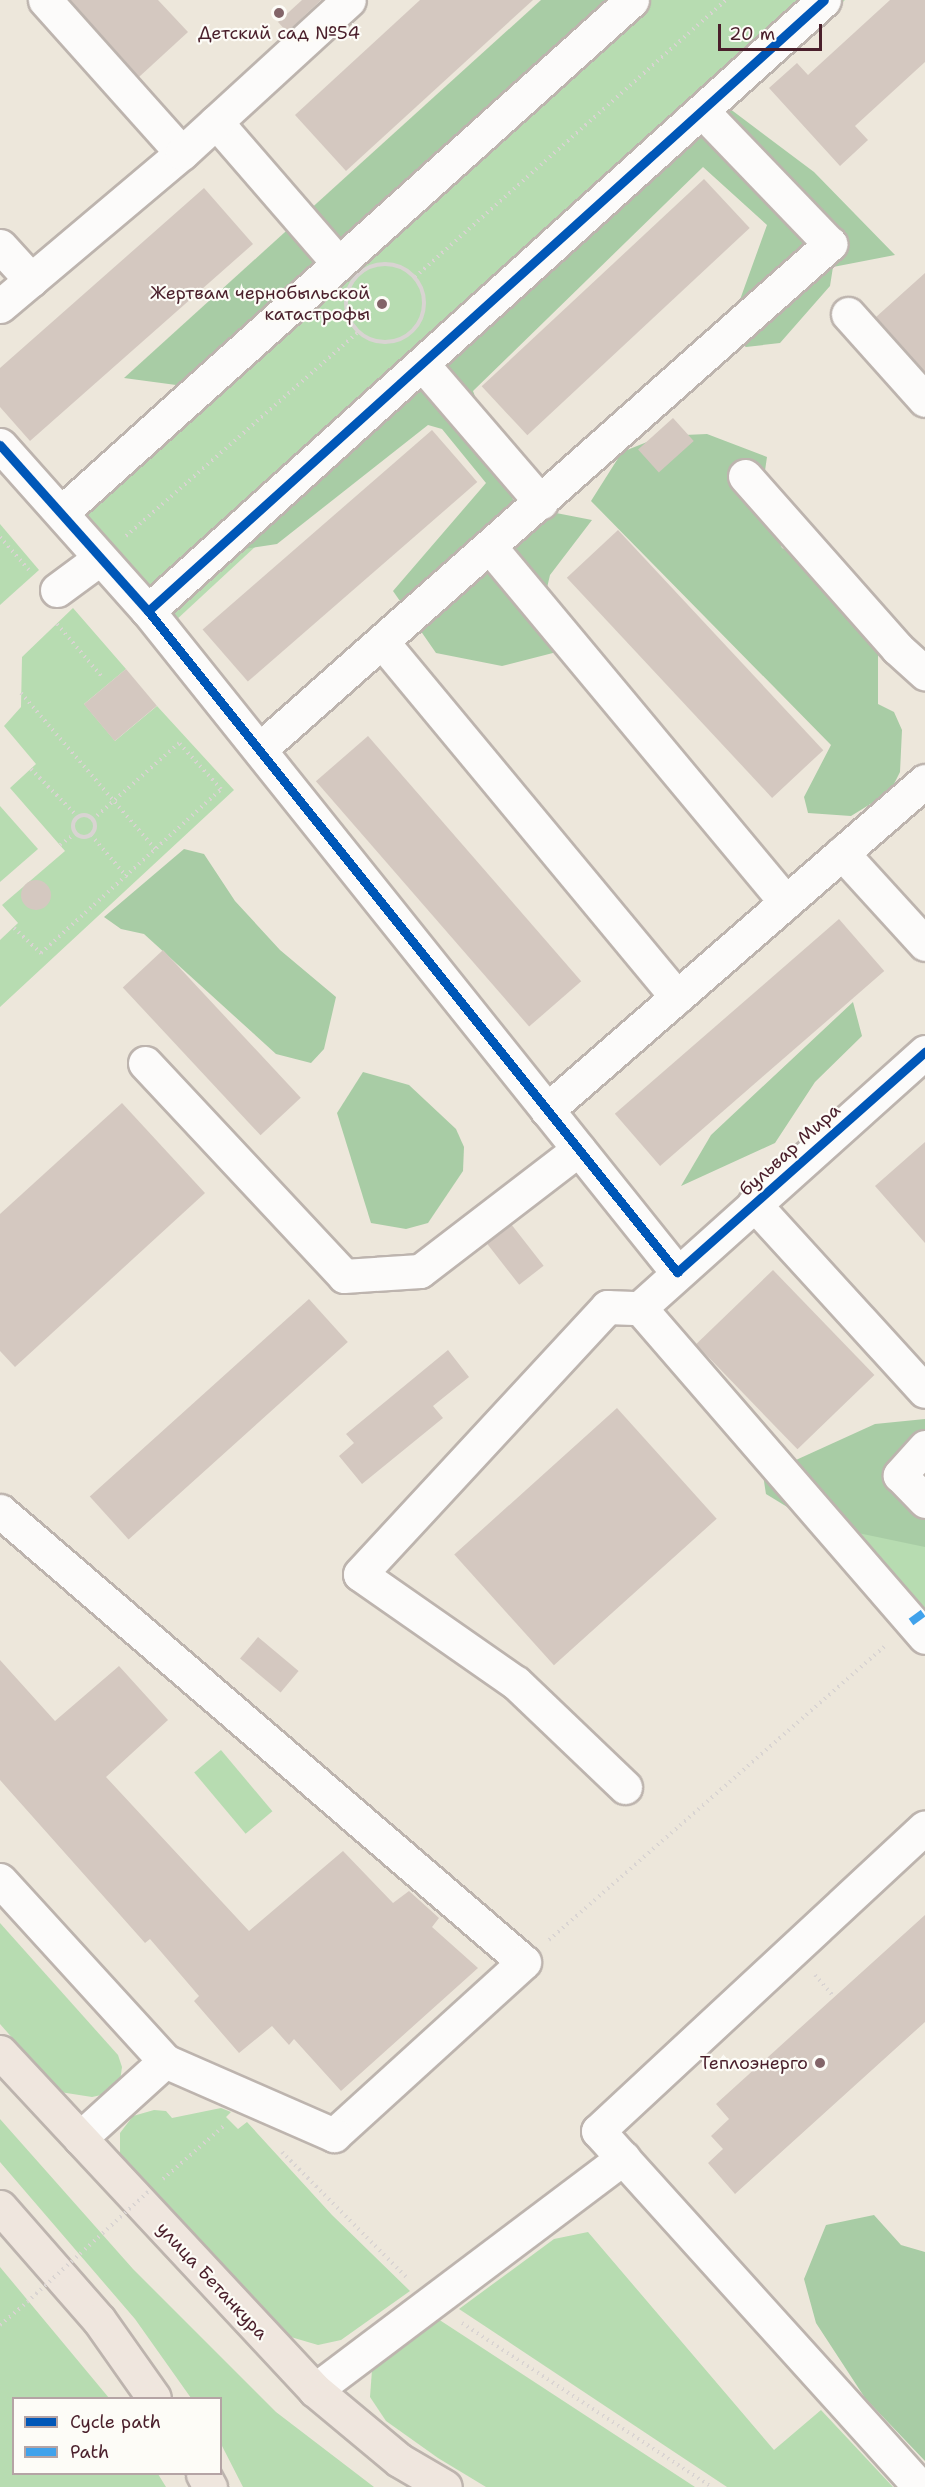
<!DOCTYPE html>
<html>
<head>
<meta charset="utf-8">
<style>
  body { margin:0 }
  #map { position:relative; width:925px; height:2487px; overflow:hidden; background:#ede7db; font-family:"Shantell Sans",sans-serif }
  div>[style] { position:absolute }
  .green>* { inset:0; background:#b7dcb1; transform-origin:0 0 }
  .forest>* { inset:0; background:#a8cca5 }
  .building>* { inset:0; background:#d4c8c0; transform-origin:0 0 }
  .round { border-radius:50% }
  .path>* { height:4px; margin-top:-2px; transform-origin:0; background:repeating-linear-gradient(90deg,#d9d4d2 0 1.5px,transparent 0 6px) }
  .path>.ring { margin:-2px; padding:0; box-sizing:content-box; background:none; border:4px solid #d9d4d2; border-radius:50% }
  .roads { filter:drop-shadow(2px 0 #bdb4ae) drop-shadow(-2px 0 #bdb4ae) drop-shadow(0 2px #bdb4ae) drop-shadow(0 -2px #bdb4ae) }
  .minor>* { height:33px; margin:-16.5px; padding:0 16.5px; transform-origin:16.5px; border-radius:16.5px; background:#fcfbfa }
  .major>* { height:33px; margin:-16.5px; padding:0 16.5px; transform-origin:16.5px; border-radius:16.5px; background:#efe6de }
  .path-bridge>* { height:4px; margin-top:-2px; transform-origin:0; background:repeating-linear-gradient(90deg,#d9d4d2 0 1.5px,transparent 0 6px) }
  .quiet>* { height:8px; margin-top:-4px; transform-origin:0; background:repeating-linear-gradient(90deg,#40a2eb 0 15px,transparent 0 23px) }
  .cycleway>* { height:9px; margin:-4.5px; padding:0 4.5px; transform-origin:4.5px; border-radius:4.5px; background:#0057b8 }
  .dots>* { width:16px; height:16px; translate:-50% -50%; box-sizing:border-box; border:3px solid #fdfcf7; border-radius:50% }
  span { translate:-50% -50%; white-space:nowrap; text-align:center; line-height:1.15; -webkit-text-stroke:4.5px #fdfcf7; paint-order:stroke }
  .poi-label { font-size:18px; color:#4a1f2b }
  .right { translate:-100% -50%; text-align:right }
  .street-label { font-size:18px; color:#4a1f2b }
  .legend { position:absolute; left:12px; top:2397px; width:210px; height:78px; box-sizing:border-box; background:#fdfcf7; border:2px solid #b5a4a5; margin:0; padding:8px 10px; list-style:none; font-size:18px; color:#4a1f2b }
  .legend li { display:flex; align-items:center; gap:12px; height:30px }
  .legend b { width:30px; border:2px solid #b5a4a5 }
  .scale { position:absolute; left:718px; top:24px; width:104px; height:27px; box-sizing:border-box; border:3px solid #4a1f2b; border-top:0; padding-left:8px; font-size:18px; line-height:21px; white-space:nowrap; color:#4a1f2b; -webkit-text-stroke:4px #fdfcf7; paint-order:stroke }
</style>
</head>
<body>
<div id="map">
  <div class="green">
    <i style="clip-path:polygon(618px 0,845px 0,174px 622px,60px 497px)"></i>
    <i style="clip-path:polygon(0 524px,39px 570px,0 605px)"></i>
    <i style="clip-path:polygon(evenodd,73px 608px,126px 669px,84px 704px,115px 741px,157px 706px,234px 790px,0 1007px,0 940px,18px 923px,2px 905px,65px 851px,10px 788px,36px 764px,4px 726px,21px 707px,22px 657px,73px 608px,36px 883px,45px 887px,48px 895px,45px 904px,36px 908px,28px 904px,24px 895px,28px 887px,36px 883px)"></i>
    <i style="clip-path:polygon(0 806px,38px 849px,0 882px)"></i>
    <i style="clip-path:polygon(925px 1466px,925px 1611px,854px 1529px)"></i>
    <i style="left:221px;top:1750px;width:80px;height:35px;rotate:50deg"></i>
    <i style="clip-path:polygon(0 1923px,118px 2055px,122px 2067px,120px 2081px,106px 2094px,92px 2097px,60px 2092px,0 2024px)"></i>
    <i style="clip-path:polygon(221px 2108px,231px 2112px,226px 2117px,238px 2129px,247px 2122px,332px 2215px,410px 2291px,341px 2340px,318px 2345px,284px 2335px,120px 2168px,120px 2133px,133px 2116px,154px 2110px,166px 2111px,172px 2118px)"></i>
    <i style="clip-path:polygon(0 2119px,133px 2269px,276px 2412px,374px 2487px,243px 2487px,221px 2444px,220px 2398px,191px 2398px,135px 2319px,0 2162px)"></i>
    <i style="clip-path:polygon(588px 2232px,774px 2450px,821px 2410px,893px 2487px,727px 2487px,459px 2309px,554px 2239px)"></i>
    <i style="clip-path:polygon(0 2267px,109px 2398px,14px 2398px,14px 2474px,158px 2474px,166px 2487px,0 2487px)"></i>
    <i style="clip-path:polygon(435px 2317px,695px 2487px,486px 2487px,438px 2458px,386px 2421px,370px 2397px,372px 2370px,379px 2360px)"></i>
  </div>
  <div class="forest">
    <i style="clip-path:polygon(541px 0,612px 0,191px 387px,124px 378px)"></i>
    <i style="clip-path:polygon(709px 93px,814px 172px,895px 255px,833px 267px,830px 286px,780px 343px,746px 347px,731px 338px,733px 319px,767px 225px,703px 167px,473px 391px,515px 505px,592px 520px,550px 575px,546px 592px,588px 644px,502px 666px,436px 653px,393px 591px,486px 483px,442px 429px,428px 425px,277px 544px,244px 549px,450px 362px,537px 245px)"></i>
    <i style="clip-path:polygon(707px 434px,767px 457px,761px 498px,782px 548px,849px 576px,868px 588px,878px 603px,878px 704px,894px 712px,902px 730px,900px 772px,890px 792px,851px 816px,808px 813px,804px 797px,831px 745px,591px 501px,622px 452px,662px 436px)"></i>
    <i style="clip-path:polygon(184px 849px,204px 854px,235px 901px,280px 950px,336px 997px,324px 1049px,311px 1063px,276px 1054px,144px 934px,121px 929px,104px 917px)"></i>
    <i style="clip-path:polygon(853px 1002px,862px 1036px,815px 1082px,775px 1143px,681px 1186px,711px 1135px)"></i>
    <i style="clip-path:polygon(363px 1072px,409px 1085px,456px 1129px,464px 1147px,463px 1171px,428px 1223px,406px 1229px,371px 1223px,337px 1113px)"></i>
    <i style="clip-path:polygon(925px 1419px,925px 1547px,815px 1524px,766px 1494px,763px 1475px,875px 1424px)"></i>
    <i style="clip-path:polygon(874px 2215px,901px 2245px,925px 2252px,925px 2461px,865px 2398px,816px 2323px,804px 2279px,826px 2225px)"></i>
  </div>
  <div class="building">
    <i style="clip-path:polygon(70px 0,158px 0,188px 32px,139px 77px)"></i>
    <i style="clip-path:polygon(302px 0,321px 0,287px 32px,278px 22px)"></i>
    <i style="clip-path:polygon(420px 0,533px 0,346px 171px,295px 115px)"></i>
    <i style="clip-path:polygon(890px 0,925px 0,925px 62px,855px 126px,868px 140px,840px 166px,769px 88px,797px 63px,808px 75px)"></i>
    <i style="left:704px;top:179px;width:67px;height:304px;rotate:47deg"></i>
    <i style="clip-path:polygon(204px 188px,253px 244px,30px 441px,0 407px,0 368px)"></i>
    <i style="clip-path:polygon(925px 273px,925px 372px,876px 317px)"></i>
    <i style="left:673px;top:418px;width:31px;height:47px;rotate:48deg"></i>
    <i style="left:432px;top:430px;width:69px;height:304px;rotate:49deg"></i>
    <i style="left:618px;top:530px;width:301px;height:70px;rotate:47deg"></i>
    <i style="left:126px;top:669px;width:48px;height:55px;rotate:50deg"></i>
    <i style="left:368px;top:736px;width:325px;height:69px;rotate:49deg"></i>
    <i class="round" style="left:21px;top:880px;width:30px;height:30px"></i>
    <i style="left:839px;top:919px;width:69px;height:297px;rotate:49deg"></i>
    <i style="left:163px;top:950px;width:202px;height:55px;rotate:47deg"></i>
    <i style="clip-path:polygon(122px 1103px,205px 1193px,15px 1367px,0 1351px,0 1214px)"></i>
    <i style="clip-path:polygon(925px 1142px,925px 1243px,875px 1186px)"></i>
    <i style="left:511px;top:1224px;width:53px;height:31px;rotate:52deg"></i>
    <i style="left:773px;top:1270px;width:146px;height:107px;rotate:46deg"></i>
    <i style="left:309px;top:1299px;width:58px;height:295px;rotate:48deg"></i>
    <i style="clip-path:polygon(448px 1350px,469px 1377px,433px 1406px,443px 1418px,362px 1484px,339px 1456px,354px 1443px,346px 1434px)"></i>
    <i style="left:617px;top:1408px;width:149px;height:219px;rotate:48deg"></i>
    <i style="left:258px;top:1637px;width:53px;height:28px;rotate:40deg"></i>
    <i style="clip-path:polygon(0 1660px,55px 1721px,119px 1666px,168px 1720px,106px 1777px,249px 1931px,343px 1851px,393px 1903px,409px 1891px,439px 1918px,432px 1927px,478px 1968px,341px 2091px,294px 2039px,289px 2045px,272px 2026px,239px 2053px,194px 2001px,199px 1996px,150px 1939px,145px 1943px,0 1780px)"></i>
    <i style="clip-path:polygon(925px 1915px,925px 2022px,735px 2194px,708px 2163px,723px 2149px,711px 2136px,729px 2119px,716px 2104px)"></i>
  </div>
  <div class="path">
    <i class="ring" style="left:346px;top:264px;width:74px;height:74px"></i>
    <i style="left:415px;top:277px;width:416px;rotate:-41.7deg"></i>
    <i style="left:126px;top:536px;width:309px;rotate:-41.3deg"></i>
    <i style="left:0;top:537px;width:44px;rotate:48.7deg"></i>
    <i style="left:57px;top:624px;width:71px;rotate:49.6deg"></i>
    <i style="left:21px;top:693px;width:208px;rotate:49.3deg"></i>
    <i style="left:31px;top:769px;width:67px;rotate:45.6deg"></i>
    <i class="ring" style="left:73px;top:815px;width:18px;height:18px"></i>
    <i style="left:91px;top:835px;width:55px;rotate:49.4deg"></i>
    <i style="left:60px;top:845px;width:20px;rotate:-37deg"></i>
    <i style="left:14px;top:928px;width:37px;rotate:43deg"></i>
    <i style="left:41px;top:953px;width:244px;rotate:-42.3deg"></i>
    <i style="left:221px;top:789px;width:62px;rotate:-132.4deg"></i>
    <i style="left:179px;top:743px;width:115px;rotate:138.5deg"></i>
    <i style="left:549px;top:1940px;width:448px;rotate:-41.2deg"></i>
    <i style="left:815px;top:1975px;width:29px;rotate:49deg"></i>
    <i style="left:282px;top:2152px;width:179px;rotate:45.2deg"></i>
    <i style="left:163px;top:2179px;width:82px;rotate:-41.1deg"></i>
    <i style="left:462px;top:2323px;width:299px;rotate:33.3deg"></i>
    <i style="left:0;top:2325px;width:35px;rotate:-40deg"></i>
  </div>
  <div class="roads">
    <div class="minor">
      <i style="left:45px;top:0;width:205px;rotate:48.2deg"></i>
      <i style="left:216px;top:122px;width:186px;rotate:49.1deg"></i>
      <i style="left:0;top:246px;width:46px;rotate:47.6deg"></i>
      <i style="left:0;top:306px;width:238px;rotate:-40.1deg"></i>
      <i style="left:182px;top:153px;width:226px;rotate:-42.5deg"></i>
      <i style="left:848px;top:314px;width:115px;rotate:48.2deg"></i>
      <i style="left:423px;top:365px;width:181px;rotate:49.3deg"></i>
      <i style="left:0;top:445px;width:222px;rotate:48.3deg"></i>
      <i style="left:148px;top:611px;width:847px;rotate:51.33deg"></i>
      <i style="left:745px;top:476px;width:230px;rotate:48.5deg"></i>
      <i style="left:897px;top:648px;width:38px;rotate:42deg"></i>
      <i style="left:62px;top:512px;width:766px;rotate:-41.93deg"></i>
      <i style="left:490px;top:547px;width:462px;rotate:50.2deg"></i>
      <i style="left:57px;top:590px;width:52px;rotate:-36.4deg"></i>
      <i style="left:148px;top:611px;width:911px;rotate:-42.11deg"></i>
      <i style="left:383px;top:643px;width:460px;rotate:50.3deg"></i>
      <i style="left:260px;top:749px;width:762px;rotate:-41.54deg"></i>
      <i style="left:830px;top:244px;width:183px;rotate:-133.9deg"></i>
      <i style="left:842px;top:853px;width:123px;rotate:47.6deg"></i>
      <i style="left:925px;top:1052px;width:383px;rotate:138.1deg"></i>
      <i style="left:640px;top:1308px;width:435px;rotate:49.1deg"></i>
      <i style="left:145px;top:1063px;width:291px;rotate:46.9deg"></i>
      <i style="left:344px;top:1276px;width:76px;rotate:-3.8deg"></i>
      <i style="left:420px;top:1271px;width:200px;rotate:-37.5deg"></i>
      <i style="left:547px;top:1110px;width:501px;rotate:-41.04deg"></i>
      <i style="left:754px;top:1204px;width:253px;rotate:47.6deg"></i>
      <i style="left:925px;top:1447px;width:38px;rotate:132deg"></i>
      <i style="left:900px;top:1475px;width:36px;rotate:46deg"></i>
      <i style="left:0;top:1511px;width:691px;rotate:40.72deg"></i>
      <i style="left:524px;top:1962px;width:257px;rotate:137.7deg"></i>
      <i style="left:334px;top:2135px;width:184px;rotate:-156.4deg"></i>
      <i style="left:165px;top:2061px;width:245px;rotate:-132.4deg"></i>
      <i style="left:625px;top:1787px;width:151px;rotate:-136.3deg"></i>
      <i style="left:516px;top:1683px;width:190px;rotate:-145.1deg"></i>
      <i style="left:360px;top:1574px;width:364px;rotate:-47.2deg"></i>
      <i style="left:607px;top:1307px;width:33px;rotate:2deg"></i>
      <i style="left:80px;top:2138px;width:115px;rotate:-42.2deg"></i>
      <i style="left:315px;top:2390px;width:386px;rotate:-37deg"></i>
      <i style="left:920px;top:2487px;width:480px;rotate:-132.1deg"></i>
      <i style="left:598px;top:2131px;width:446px;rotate:-42.9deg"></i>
    </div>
    <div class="major">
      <i style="left:0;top:2052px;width:462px;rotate:47deg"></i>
      <i style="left:315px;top:2390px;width:109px;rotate:39.8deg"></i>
      <i style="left:399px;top:2460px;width:53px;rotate:30.4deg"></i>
      <i style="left:0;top:2207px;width:150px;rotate:48.8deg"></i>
      <i style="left:99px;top:2320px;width:95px;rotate:54.8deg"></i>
      <i style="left:203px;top:2474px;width:15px;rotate:62deg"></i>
    </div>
  </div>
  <div class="path-bridge">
    <i style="left:27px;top:2302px;width:168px;rotate:-42.3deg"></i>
  </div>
  <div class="quiet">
    <i style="left:911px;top:1622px;width:17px;rotate:-36deg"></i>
  </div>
  <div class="cycleway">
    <i style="left:0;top:445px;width:222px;rotate:48.3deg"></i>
    <i style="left:148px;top:611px;width:847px;rotate:51.33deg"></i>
    <i style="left:677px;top:1272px;width:332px;rotate:-41.6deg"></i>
    <i style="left:148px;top:611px;width:911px;rotate:-42.11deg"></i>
  </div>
  <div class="dots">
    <i style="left:279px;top:13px;background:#836569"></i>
    <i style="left:382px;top:304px;background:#836569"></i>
    <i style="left:820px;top:2063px;background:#836569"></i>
  </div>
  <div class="poi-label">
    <span style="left:279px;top:33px">Детский сад №54</span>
    <span class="right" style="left:370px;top:304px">Жертвам чернобыльской<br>катастрофы</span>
    <span class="right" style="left:808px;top:2063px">Теплоэнерго</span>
  </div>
  <div class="street-label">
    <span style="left:790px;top:1150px;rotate:-42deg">бульвар Мира</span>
    <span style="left:212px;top:2281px;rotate:47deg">улица Бетанкура</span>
  </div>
  <ul class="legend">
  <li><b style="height:8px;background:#0057b8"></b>Cycle path</li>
  <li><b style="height:8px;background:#40a2eb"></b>Path</li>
  </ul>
  <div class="scale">20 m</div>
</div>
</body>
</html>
